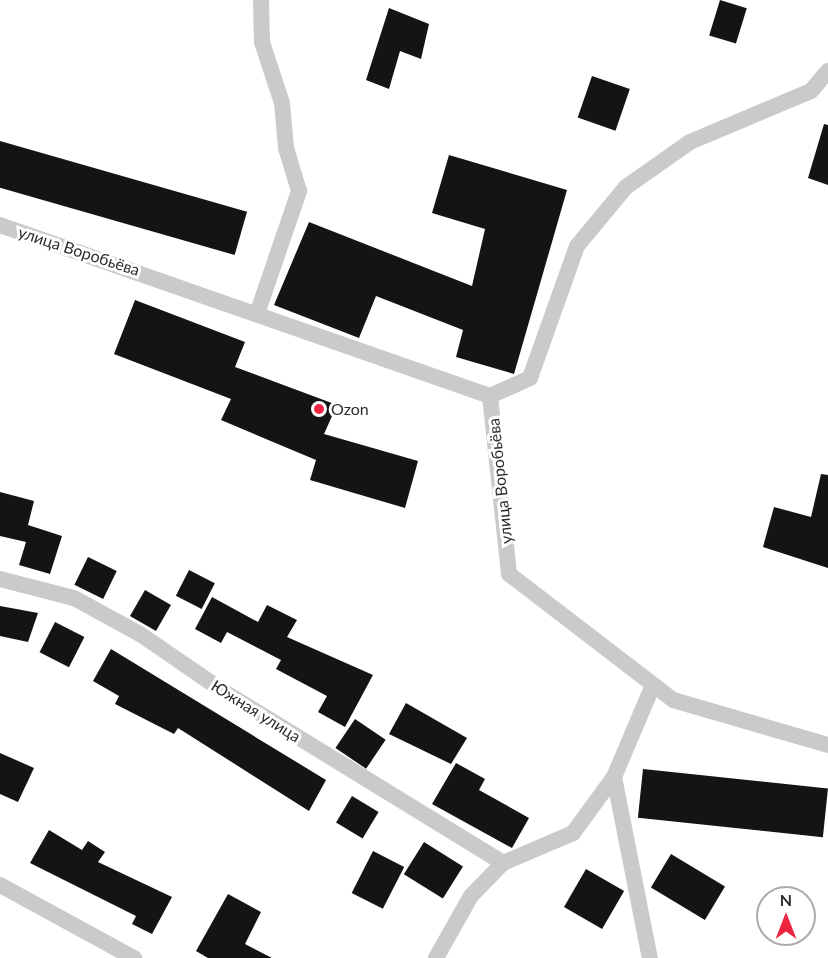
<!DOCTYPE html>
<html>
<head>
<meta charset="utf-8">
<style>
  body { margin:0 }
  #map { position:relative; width:828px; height:958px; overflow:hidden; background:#fff; font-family:Lato,sans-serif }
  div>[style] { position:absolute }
  .building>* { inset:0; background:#141414; transform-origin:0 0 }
  .minor>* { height:16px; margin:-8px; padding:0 8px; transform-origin:8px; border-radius:8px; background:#cacaca }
  .dots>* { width:16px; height:16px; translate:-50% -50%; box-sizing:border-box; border:3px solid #fff; border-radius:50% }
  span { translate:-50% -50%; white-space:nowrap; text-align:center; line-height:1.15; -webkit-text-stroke:6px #fff; paint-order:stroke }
  .street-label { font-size:16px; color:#2d2d2d }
  .poi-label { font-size:16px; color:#2d2d2d }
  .left { translate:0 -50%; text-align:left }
  .north { position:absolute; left:756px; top:886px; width:60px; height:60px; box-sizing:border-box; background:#fff; border:2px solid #ababab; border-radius:50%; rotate:0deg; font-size:16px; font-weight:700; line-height:24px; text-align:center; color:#2d2d2d }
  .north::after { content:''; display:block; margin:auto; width:21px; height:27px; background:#ed2541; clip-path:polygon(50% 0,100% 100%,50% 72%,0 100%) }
</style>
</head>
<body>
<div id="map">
  <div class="building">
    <i style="left:720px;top:0;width:28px;height:37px;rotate:17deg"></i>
    <i style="clip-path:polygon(389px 8px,429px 24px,421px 59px,400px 51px,389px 89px,366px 80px)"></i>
    <i style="left:592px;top:76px;width:40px;height:44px;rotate:19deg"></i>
    <i style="clip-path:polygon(824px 124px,828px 125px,828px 185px,808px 178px)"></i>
    <i style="left:0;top:141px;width:257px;height:45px;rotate:16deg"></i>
    <i style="clip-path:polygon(449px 155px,567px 190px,514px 374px,456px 357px,463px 330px,376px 296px,359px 338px,274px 305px,309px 222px,472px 286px,485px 229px,432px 213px)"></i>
    <i style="clip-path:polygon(135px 300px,245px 342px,235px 367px,337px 405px,324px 434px,418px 461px,405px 508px,310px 480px,316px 460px,221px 420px,231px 399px,114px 354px)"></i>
    <i style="clip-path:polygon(821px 474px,828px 475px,828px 568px,763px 547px,774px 507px,811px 517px)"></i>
    <i style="clip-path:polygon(0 492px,34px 501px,28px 525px,62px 536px,50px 574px,19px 565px,26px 542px,0 536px)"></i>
    <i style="left:88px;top:557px;width:32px;height:31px;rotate:26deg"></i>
    <i style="left:189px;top:570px;width:29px;height:29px;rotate:27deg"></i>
    <i style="left:145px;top:590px;width:30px;height:30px;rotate:30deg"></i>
    <i style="clip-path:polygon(212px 597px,258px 622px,267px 605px,297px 620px,287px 637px,373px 675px,345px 727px,318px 712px,327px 696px,276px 669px,281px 660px,227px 632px,221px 643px,195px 629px)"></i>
    <i style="clip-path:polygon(0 606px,38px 613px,28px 642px,0 636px)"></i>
    <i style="left:55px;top:622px;width:33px;height:34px;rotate:27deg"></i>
    <i style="clip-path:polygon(111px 649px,326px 780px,309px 811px,178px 728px,174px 734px,115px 704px,119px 696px,93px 681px)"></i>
    <i style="clip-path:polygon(406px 703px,467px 738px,451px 764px,389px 734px)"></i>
    <i style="left:355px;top:719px;width:37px;height:35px;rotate:34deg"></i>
    <i style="clip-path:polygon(0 753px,34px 768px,18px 802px,0 794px)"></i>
    <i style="clip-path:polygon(456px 763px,485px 779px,479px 790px,529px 818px,512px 848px,432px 804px)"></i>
    <i style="left:643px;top:769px;width:186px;height:49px;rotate:6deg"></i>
    <i style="left:352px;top:796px;width:31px;height:31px;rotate:31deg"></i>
    <i style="clip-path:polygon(49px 830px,82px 850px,88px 841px,105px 852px,98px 862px,172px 897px,152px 934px,132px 924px,136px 916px,30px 863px)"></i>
    <i style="left:424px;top:842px;width:46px;height:38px;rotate:32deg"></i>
    <i style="left:373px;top:851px;width:35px;height:47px;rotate:27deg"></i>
    <i style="left:671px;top:854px;width:63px;height:39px;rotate:31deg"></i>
    <i style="left:586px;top:869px;width:44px;height:44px;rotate:30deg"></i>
    <i style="clip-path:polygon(228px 894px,261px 912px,245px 944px,272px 958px,208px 958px,196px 951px)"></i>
  </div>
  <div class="minor">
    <i style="left:0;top:225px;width:519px;rotate:19.24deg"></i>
    <i style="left:490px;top:396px;width:179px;rotate:83.9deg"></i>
    <i style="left:509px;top:574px;width:207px;rotate:37.5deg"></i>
    <i style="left:673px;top:700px;width:161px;rotate:16.2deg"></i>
    <i style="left:258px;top:311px;width:127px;rotate:-71.1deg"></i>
    <i style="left:299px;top:191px;width:45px;rotate:-106.8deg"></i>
    <i style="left:286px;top:148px;width:45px;rotate:-95.1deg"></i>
    <i style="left:282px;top:103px;width:64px;rotate:-108.2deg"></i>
    <i style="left:262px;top:42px;width:42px;rotate:-91.4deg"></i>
    <i style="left:490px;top:396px;width:44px;rotate:-24.2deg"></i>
    <i style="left:530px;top:378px;width:140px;rotate:-70.4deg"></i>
    <i style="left:577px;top:246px;width:77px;rotate:-50.3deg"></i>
    <i style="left:626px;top:187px;width:78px;rotate:-35.1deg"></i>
    <i style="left:690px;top:142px;width:131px;rotate:-22.9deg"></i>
    <i style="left:811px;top:91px;width:26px;rotate:-50deg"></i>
    <i style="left:0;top:579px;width:76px;rotate:14.4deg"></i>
    <i style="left:74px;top:598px;width:75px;rotate:28.6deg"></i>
    <i style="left:140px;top:634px;width:104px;rotate:34.5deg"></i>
    <i style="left:226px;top:693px;width:325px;rotate:31.5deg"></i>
    <i style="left:614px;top:777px;width:185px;rotate:78.8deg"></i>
    <i style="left:0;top:885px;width:153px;rotate:28.6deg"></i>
    <i style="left:436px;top:958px;width:71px;rotate:-60.6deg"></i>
    <i style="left:471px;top:896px;width:46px;rotate:-45.9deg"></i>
    <i style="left:503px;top:863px;width:76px;rotate:-23.2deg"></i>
    <i style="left:573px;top:833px;width:69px;rotate:-53.8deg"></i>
    <i style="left:614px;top:777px;width:100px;rotate:-67deg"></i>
  </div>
  <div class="dots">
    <i style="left:319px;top:409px;background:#ed2541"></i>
  </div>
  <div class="street-label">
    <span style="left:79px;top:251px;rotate:18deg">улица Воробьёва</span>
    <span style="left:500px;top:481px;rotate:-96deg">улица Воробьёва</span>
    <span style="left:256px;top:711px;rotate:32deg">Южная улица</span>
  </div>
  <div class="poi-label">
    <span class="left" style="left:331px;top:409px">Ozon</span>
  </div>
  <div class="north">N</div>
</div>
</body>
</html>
